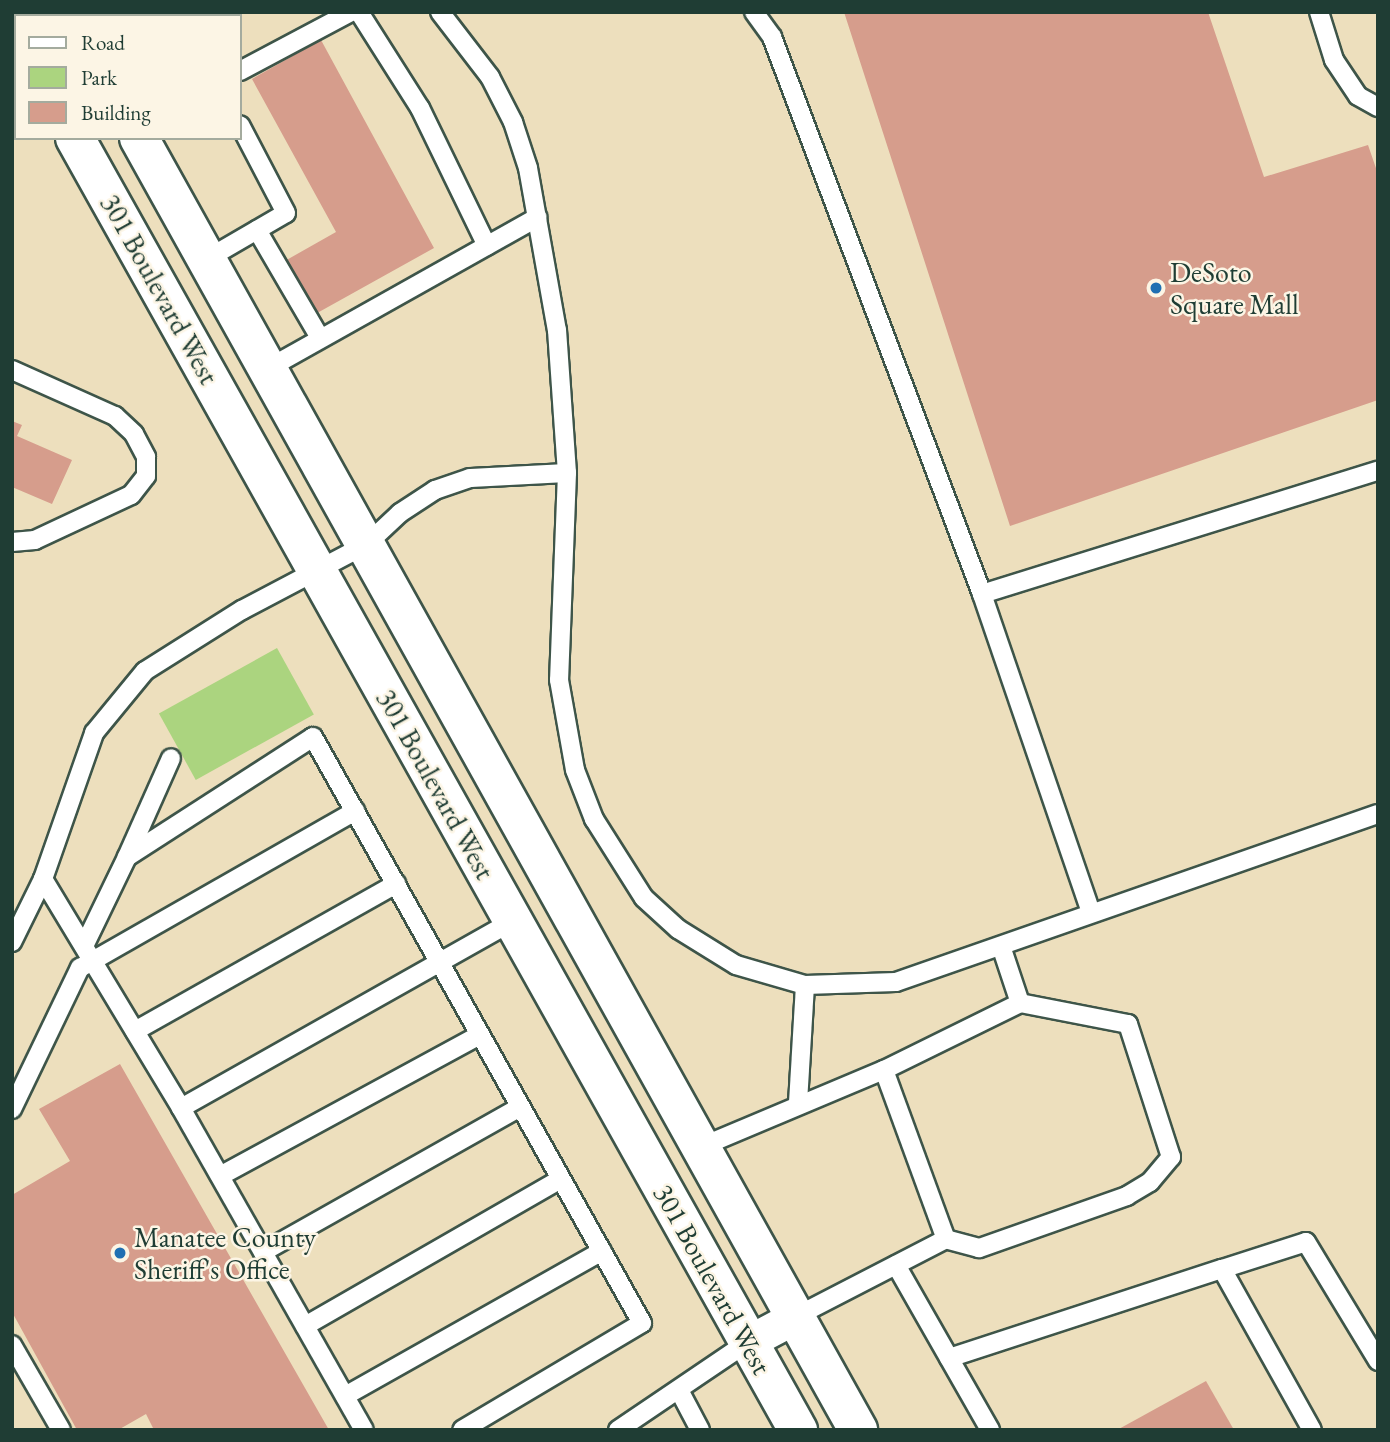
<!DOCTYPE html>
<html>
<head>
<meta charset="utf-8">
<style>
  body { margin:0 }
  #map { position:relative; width:1390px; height:1442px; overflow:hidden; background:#eddfbd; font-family:"EB Garamond",serif }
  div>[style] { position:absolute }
  .green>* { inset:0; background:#abd47f; transform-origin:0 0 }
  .building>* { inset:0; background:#d69d8c }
  .roads { filter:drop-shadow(2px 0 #3e5549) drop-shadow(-2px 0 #3e5549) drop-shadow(0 2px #3e5549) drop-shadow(0 -2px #3e5549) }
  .service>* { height:18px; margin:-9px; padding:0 9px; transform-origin:9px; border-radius:9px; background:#fff }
  .minor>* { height:33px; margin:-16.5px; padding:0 16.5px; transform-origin:16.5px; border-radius:16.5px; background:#fff }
  .secondary>* { height:38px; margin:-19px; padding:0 19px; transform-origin:19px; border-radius:19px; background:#fff }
  .dots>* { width:19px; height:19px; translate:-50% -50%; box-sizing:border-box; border:4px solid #fcf5e5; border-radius:50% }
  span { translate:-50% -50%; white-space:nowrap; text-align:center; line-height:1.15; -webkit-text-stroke:5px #fcf5e5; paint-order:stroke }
  .poi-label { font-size:28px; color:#1f3d34 }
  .left { translate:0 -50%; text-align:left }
  .street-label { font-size:28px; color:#1f3d34 }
  .frame { position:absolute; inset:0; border:14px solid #1f3d34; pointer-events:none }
  .legend { position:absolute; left:14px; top:14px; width:228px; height:126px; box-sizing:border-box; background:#fcf5e5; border:2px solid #a4ab9e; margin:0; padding:9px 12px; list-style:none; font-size:21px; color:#1f3d34 }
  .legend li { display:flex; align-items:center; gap:14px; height:35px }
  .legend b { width:35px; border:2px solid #a4ab9e }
</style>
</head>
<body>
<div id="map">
  <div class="green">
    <i style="left:277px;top:648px;width:76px;height:135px;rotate:61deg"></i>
  </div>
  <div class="building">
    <i style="clip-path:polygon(844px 12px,1208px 12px,1264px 177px,1368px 145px,1378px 174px,1378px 400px,1010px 526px)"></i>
    <i style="clip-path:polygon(321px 40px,434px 248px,310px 317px,283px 262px,336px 232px,252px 79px)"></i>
    <i style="clip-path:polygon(12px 421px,22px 425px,17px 436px,72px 460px,52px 504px,12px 487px)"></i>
    <i style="clip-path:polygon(120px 1064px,329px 1430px,154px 1430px,146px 1414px,118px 1430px,77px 1430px,12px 1312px,12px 1195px,70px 1161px,39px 1109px)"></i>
    <i style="clip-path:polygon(1206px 1381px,1234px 1430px,1117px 1430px)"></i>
  </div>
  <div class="roads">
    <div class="service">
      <i style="left:359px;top:12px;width:114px;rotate:57.6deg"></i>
      <i style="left:420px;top:108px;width:153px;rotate:64.1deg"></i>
      <i style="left:440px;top:12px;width:82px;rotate:52.4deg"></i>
      <i style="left:490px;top:77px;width:51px;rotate:62.9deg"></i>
      <i style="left:513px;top:122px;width:48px;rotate:71.9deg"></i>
      <i style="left:528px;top:168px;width:165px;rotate:79.9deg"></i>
      <i style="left:557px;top:330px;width:143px;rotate:86deg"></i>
      <i style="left:754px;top:12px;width:31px;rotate:54deg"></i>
      <i style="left:772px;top:37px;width:595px;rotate:69.34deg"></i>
      <i style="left:982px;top:594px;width:415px;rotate:-17.3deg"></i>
      <i style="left:1319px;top:12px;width:50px;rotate:72.6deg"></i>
      <i style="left:1334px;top:60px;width:43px;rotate:56.3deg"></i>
      <i style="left:1358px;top:96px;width:23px;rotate:29deg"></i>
      <i style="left:240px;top:71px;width:126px;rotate:-28deg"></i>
      <i style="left:257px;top:230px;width:125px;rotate:59.7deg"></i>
      <i style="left:207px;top:259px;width:91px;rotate:-30.2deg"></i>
      <i style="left:286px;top:213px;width:99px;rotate:-117.6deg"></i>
      <i style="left:269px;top:368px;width:308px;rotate:-29.3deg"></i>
      <i style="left:12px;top:370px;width:113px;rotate:24.1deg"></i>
      <i style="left:115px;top:416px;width:26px;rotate:43deg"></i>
      <i style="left:134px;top:434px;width:26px;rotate:62deg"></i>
      <i style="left:146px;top:457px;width:19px;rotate:90deg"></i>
      <i style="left:146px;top:476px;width:24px;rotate:128deg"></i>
      <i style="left:131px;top:495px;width:106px;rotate:154.9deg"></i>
      <i style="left:35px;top:540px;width:23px;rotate:175deg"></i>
      <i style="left:982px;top:594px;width:337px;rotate:71.1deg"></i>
      <i style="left:127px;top:857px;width:108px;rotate:-66deg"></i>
      <i style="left:43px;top:879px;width:267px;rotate:58.9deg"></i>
      <i style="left:181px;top:1108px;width:381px;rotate:-29.4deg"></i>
      <i style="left:12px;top:942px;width:70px;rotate:-63.8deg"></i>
      <i style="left:43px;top:879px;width:155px;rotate:-70.7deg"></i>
      <i style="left:94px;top:733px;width:80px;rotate:-50.6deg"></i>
      <i style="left:145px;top:671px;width:115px;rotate:-32.2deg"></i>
      <i style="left:242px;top:610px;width:141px;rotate:-27.8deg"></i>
      <i style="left:367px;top:544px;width:45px;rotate:-43.2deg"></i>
      <i style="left:400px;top:513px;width:42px;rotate:-33.3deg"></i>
      <i style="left:435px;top:490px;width:37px;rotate:-19deg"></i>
      <i style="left:470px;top:478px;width:97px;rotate:-3deg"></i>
      <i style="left:567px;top:473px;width:207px;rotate:92.2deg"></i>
      <i style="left:559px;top:680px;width:91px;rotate:79.9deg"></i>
      <i style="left:575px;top:770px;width:53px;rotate:68.8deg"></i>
      <i style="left:594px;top:819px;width:93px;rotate:57.7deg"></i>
      <i style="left:644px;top:898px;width:46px;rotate:42.4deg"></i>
      <i style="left:678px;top:929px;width:68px;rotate:31.8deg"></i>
      <i style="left:736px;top:965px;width:72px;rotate:16.2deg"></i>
      <i style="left:805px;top:985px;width:91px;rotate:-1.9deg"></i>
      <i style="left:896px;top:982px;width:510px;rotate:-19.22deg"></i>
      <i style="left:84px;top:946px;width:99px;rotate:-64.2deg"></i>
      <i style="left:127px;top:857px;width:221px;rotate:-32.8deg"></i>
      <i style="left:313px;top:737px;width:672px;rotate:60.69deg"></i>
      <i style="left:642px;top:1323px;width:209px;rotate:149.3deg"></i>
      <i style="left:1001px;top:946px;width:60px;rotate:71.6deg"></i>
      <i style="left:135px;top:1031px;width:300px;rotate:-29.4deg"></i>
      <i style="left:884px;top:1070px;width:180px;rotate:69.9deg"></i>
      <i style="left:798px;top:1103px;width:118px;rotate:-86.6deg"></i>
      <i style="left:181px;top:1108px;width:370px;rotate:60.4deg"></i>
      <i style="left:12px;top:1109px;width:157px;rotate:-64.3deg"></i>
      <i style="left:80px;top:968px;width:317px;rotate:-29.7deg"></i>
      <i style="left:703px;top:1146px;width:196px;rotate:-22.8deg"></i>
      <i style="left:884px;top:1070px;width:152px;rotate:-26.2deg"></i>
      <i style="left:1020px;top:1003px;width:110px;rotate:11deg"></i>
      <i style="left:1128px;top:1024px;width:140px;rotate:72.1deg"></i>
      <i style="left:1171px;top:1157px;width:33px;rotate:130deg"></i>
      <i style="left:1150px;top:1182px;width:27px;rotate:149deg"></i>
      <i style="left:1127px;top:1196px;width:157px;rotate:160.6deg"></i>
      <i style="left:979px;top:1248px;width:34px;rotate:-165deg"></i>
      <i style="left:946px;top:1239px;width:170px;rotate:152.7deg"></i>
      <i style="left:220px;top:1176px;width:296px;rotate:-28.5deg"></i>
      <i style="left:263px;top:1252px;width:295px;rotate:-29.4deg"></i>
      <i style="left:896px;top:1265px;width:190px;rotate:60.3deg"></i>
      <i style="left:1222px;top:1269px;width:88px;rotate:-17.8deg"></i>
      <i style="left:1306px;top:1242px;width:139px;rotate:58.8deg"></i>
      <i style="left:305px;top:1326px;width:295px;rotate:-29.9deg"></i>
      <i style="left:12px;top:1345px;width:98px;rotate:60deg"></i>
      <i style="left:949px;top:1358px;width:287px;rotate:-18.1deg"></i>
      <i style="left:1222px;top:1269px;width:184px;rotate:60.8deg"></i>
      <i style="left:680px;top:1392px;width:43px;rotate:62.2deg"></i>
      <i style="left:345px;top:1396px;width:295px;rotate:-29.4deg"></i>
      <i style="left:618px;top:1430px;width:157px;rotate:-34.1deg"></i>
    </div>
    <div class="minor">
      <i style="left:748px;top:1342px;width:53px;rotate:-28deg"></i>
    </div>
    <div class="secondary">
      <i style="left:69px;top:12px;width:4px;rotate:76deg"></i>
      <i style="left:12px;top:29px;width:7px;rotate:56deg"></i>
      <i style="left:75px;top:138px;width:1481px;rotate:60.77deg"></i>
      <i style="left:139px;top:138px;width:1479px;rotate:60.9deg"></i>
    </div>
  </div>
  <div class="dots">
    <i style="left:1156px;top:288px;background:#1f6fb2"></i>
    <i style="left:120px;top:1253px;background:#1f6fb2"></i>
  </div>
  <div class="poi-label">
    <span class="left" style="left:1170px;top:288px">DeSoto<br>Square Mall</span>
    <span class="left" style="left:134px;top:1253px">Manatee County<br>Sheriff's Office</span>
  </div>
  <div class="street-label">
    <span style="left:160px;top:289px;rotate:61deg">301 Boulevard West</span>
    <span style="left:436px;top:784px;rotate:61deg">301 Boulevard West</span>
    <span style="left:713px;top:1279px;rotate:61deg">301 Boulevard West</span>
  </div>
  <div class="frame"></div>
  <ul class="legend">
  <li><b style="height:9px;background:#fff"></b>Road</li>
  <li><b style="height:19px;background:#abd47f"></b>Park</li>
  <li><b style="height:19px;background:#d69d8c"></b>Building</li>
  </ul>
</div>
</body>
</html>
